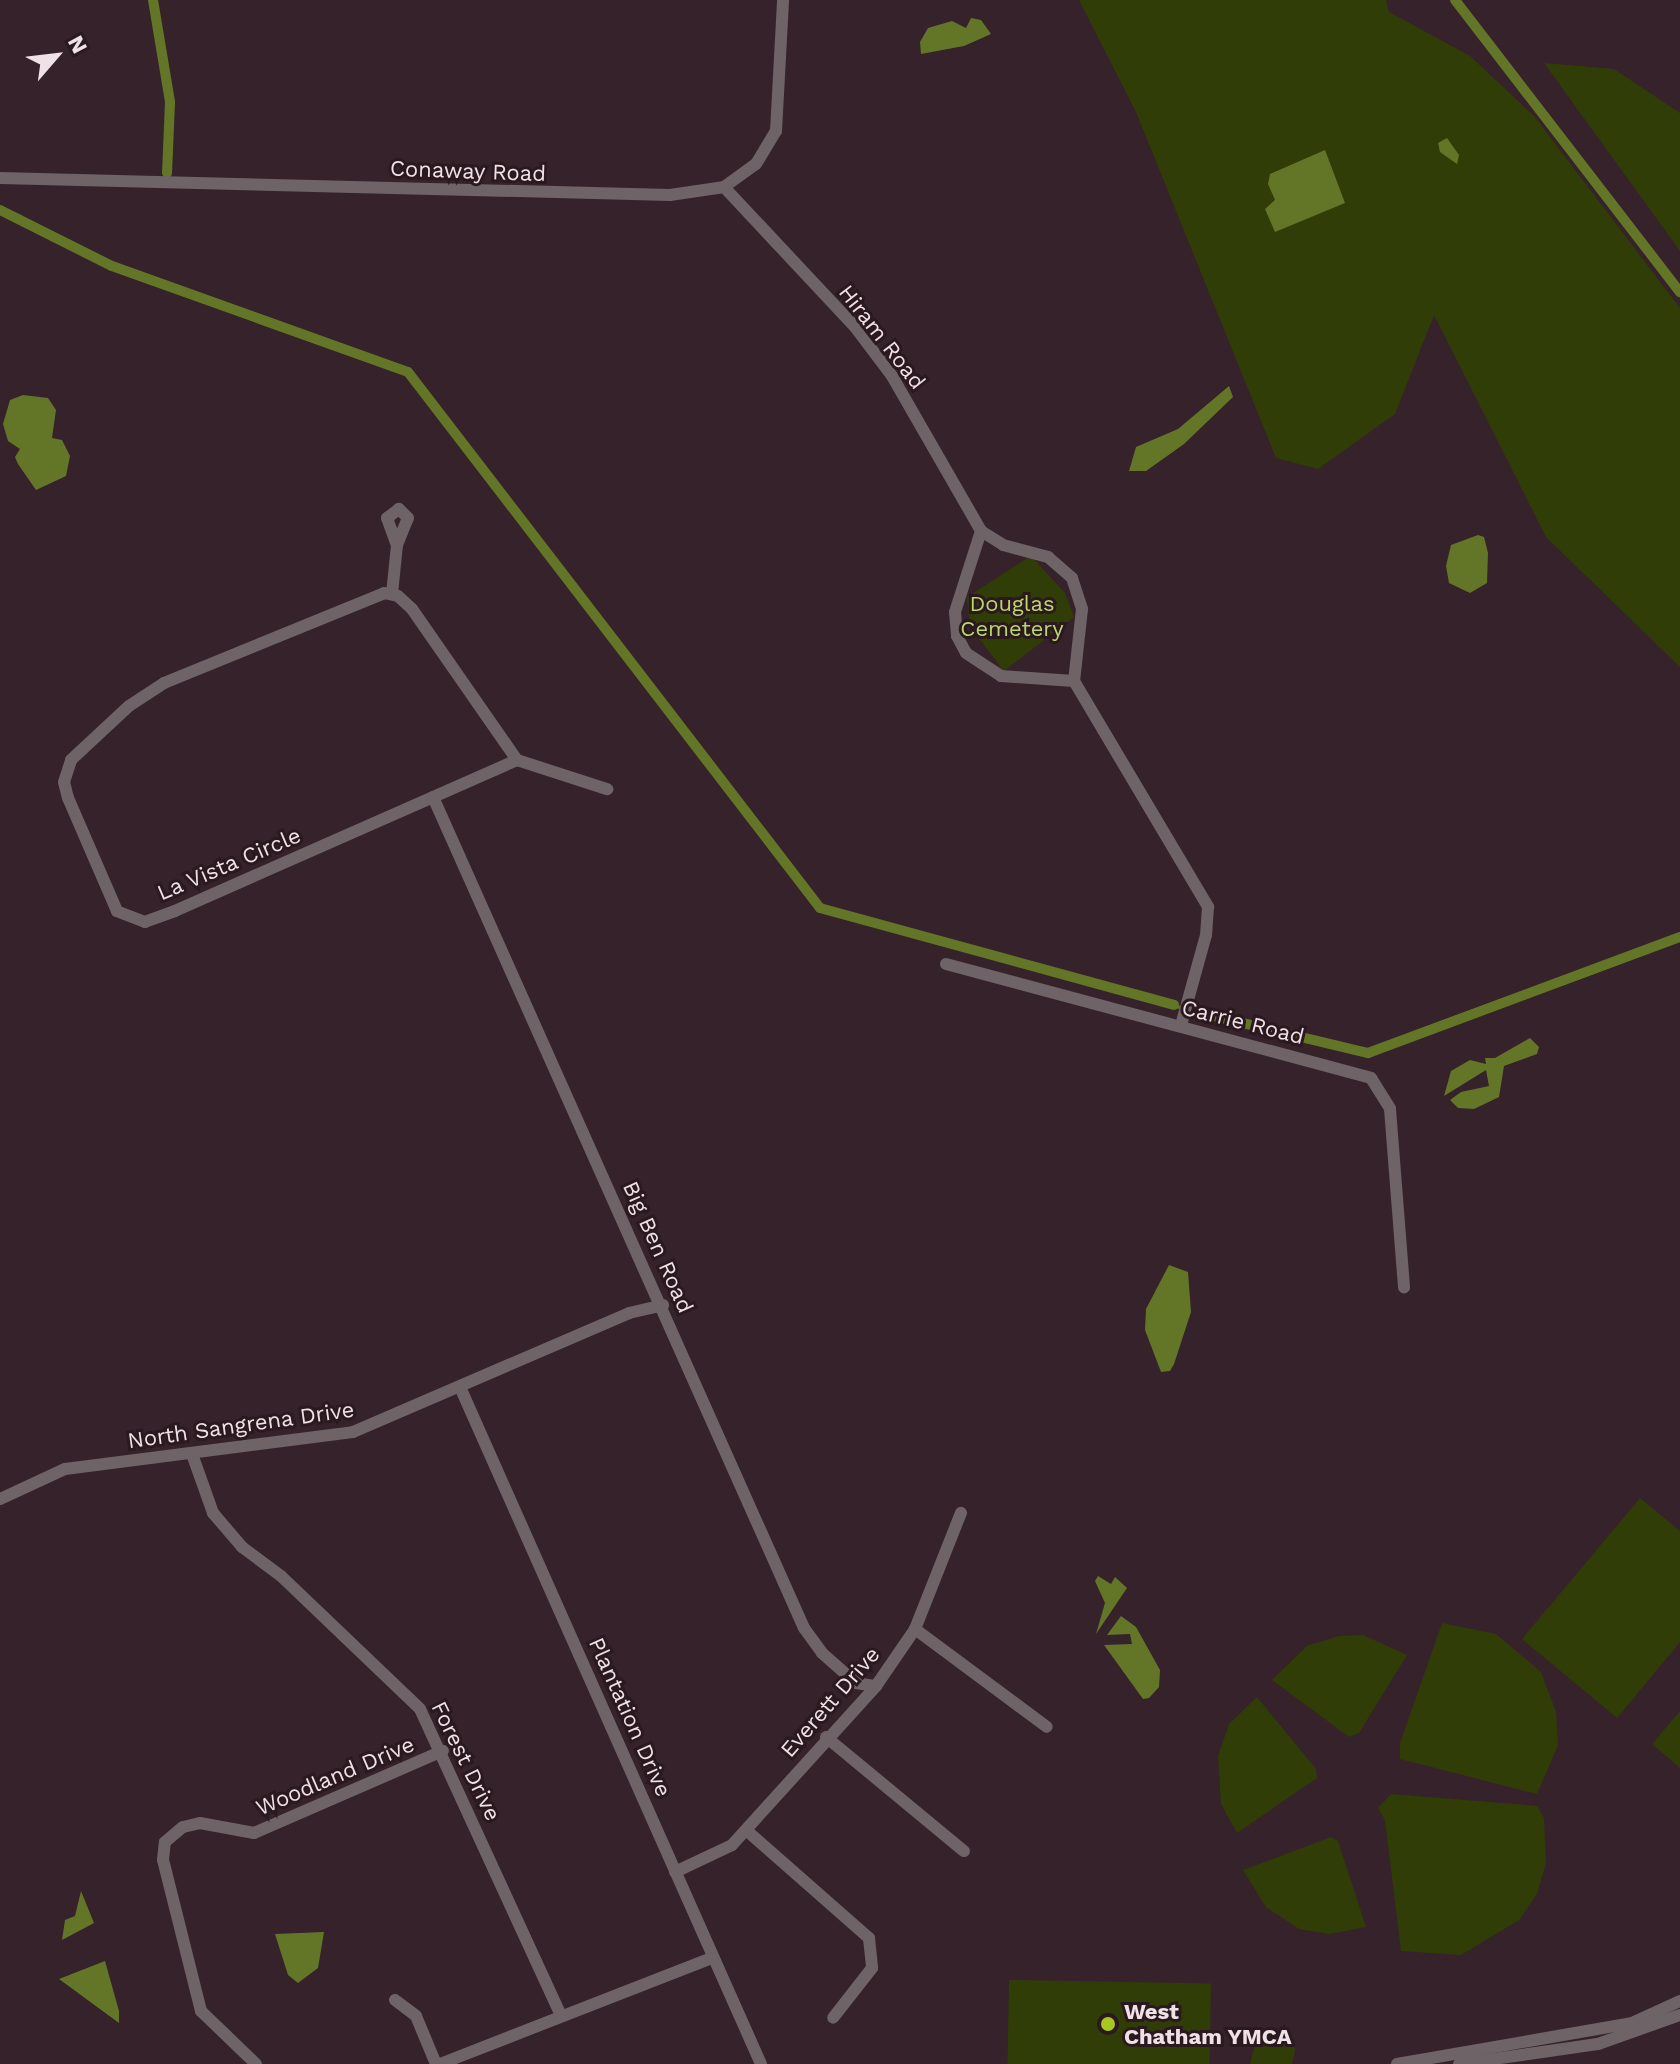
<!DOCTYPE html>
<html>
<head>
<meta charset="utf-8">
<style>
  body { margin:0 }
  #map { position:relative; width:1680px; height:2064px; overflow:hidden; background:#36222a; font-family:"Work Sans",sans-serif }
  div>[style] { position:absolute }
  .green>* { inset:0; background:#313d07; transform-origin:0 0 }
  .water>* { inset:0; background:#637627 }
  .stream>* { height:3px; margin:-1.5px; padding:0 1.5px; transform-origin:1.5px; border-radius:1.5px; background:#637627 }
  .canal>* { height:10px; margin:-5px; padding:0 5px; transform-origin:5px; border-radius:5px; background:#637627 }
  .minor>* { height:12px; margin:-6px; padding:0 6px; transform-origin:6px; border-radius:6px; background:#6e6367 }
  .dots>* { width:22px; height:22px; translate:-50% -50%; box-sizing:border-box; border:4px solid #2b1920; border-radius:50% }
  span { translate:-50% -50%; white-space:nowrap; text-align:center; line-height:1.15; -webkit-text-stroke:6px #2b1920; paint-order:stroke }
  .street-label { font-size:22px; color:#efe1e6 }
  .park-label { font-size:22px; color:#bbd76c }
  .poi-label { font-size:22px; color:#efe1e6; font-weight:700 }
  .left { translate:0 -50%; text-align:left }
  .north { position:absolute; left:16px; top:16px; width:80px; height:80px; -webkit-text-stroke:6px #2b1920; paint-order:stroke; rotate:62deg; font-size:22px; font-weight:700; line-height:32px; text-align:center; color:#efe1e6 }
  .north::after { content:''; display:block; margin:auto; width:28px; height:36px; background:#efe1e6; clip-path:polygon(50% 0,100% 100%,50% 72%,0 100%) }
</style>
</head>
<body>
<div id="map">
  <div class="green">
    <i style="clip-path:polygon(1079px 0,1386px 0,1389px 12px,1470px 56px,1534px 116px,1680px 308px,1680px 667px,1546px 537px,1434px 315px,1395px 414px,1318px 469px,1276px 458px,1136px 112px)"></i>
    <i style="clip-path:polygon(1544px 63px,1614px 69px,1680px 113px,1680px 251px)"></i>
    <i style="clip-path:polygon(1031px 556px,1065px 593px,1074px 617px,1004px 671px,970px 627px,967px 597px)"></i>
    <i style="clip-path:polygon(1640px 1498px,1680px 1531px,1680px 1642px,1617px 1718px,1522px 1639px)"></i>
    <i style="clip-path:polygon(1442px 1623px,1496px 1634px,1541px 1672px,1556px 1712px,1558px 1745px,1537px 1794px,1400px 1759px,1400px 1743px)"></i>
    <i style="clip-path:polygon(1363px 1635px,1407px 1655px,1359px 1733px,1349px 1737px,1272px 1680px,1307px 1646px,1339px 1636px)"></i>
    <i style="clip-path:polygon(1257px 1697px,1316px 1769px,1317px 1778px,1237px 1833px,1221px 1804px,1218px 1756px,1229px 1724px)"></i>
    <i style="clip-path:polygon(1680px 1711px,1680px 1768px,1652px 1744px)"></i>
    <i style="clip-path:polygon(1391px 1794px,1537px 1806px,1544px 1818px,1546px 1863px,1537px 1894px,1519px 1920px,1461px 1955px,1401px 1951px,1385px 1820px,1378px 1808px)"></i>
    <i style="clip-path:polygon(1331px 1837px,1338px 1841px,1366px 1927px,1329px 1934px,1299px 1929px,1266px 1907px,1243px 1870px)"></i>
    <i style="left:1009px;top:1980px;width:202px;height:84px;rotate:1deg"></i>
    <i style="clip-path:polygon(1259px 2029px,1296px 2046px,1292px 2064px,1250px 2064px)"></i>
  </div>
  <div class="water">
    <i style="clip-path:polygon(971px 18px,981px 20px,991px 34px,964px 46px,921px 54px,920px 42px,928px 28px,952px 21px,966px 28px)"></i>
    <i style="clip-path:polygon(1447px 138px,1459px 155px,1457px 164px,1440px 152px,1438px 143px)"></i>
    <i style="clip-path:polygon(1325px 150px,1345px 203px,1275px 232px,1265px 209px,1275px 200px,1268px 184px,1270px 174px)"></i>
    <i style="clip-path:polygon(1229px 386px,1233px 397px,1184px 444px,1146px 471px,1129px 471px,1136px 447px,1178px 429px)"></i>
    <i style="clip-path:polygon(23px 395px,48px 398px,56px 410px,52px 438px,62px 440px,70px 456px,66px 476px,36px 490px,18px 464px,15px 457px,20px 449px,8px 441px,3px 424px,10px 400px)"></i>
    <i style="clip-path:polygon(1478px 535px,1484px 537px,1488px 553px,1487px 583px,1470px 593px,1449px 583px,1446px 566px,1451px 545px)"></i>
    <i style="clip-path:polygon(1530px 1038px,1539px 1047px,1537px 1054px,1504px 1066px,1499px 1097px,1474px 1109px,1458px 1108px,1450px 1100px,1461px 1092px,1489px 1086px,1486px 1070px,1444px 1096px,1451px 1071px,1470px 1060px,1486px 1064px,1485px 1058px,1495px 1058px)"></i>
    <i style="clip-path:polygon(1169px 1265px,1188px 1272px,1191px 1312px,1174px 1364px,1170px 1371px,1161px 1372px,1145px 1330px,1146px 1309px)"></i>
    <i style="clip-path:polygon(1098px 1576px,1111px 1584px,1115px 1577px,1127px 1588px,1096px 1634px,1105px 1603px,1095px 1581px)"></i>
    <i style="clip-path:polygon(1121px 1616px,1136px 1627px,1160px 1670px,1159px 1687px,1149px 1698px,1143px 1699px,1104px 1645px,1132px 1644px,1130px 1634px,1107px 1635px)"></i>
    <i style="clip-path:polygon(81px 1891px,94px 1923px,62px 1940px,65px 1920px,75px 1916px)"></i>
    <i style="clip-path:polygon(324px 1932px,318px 1968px,298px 1983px,288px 1975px,275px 1934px)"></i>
    <i style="clip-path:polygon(105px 1961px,119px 2011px,119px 2023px,59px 1979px)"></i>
  </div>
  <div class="stream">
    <i style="left:1174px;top:1005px;width:5px;rotate:22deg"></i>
    <i style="left:1194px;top:1011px;width:7px;rotate:16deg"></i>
  </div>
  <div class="canal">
    <i style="left:153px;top:0;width:103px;rotate:80.5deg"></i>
    <i style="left:170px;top:102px;width:71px;rotate:92.4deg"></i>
    <i style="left:1455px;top:0;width:369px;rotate:52.4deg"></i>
    <i style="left:0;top:210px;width:125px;rotate:26.6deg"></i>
    <i style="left:112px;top:266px;width:314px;rotate:19.7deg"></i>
    <i style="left:408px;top:372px;width:676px;rotate:52.45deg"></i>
    <i style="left:820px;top:908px;width:367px;rotate:15.3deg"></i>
    <i style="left:1201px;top:1013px;width:172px;rotate:13.5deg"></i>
    <i style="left:1368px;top:1053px;width:333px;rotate:-20.4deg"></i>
  </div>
  <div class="minor">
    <i style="left:0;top:178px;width:670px;rotate:1.45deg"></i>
    <i style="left:670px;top:195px;width:55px;rotate:-8.4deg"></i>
    <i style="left:724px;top:187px;width:39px;rotate:-36deg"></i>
    <i style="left:756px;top:164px;width:39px;rotate:-59deg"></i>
    <i style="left:776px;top:131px;width:131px;rotate:-86.9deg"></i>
    <i style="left:724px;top:187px;width:192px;rotate:46.9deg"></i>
    <i style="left:855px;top:327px;width:61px;rotate:52.9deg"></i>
    <i style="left:892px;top:376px;width:179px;rotate:60.1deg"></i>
    <i style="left:981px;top:531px;width:26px;rotate:32deg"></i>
    <i style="left:1003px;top:545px;width:47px;rotate:14.9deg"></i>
    <i style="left:1048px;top:557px;width:32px;rotate:41deg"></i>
    <i style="left:1072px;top:578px;width:33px;rotate:72deg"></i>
    <i style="left:1082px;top:609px;width:72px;rotate:96.3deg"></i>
    <i style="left:1074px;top:681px;width:263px;rotate:59.3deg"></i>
    <i style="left:1208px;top:907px;width:28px;rotate:94deg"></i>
    <i style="left:1206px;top:935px;width:93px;rotate:105.5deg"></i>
    <i style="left:981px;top:531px;width:85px;rotate:107.8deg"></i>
    <i style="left:955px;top:612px;width:24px;rotate:85deg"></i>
    <i style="left:957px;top:636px;width:19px;rotate:62deg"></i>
    <i style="left:966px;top:653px;width:42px;rotate:33.3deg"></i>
    <i style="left:1001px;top:676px;width:73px;rotate:3.9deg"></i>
    <i style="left:384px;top:593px;width:14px;rotate:12deg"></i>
    <i style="left:398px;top:596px;width:19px;rotate:43deg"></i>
    <i style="left:412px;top:609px;width:184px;rotate:55.2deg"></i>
    <i style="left:517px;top:760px;width:374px;rotate:156.2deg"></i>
    <i style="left:175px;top:911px;width:32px;rotate:160deg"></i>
    <i style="left:145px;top:922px;width:30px;rotate:-159deg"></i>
    <i style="left:117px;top:911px;width:123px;rotate:-113.4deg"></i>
    <i style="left:68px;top:798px;width:16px;rotate:-104deg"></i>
    <i style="left:64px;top:782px;width:23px;rotate:-72deg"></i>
    <i style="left:71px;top:760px;width:79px;rotate:-43deg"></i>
    <i style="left:129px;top:706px;width:42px;rotate:-33.3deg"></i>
    <i style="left:164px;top:683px;width:238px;rotate:-22.2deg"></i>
    <i style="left:392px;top:594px;width:49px;rotate:-84.2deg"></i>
    <i style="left:397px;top:545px;width:29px;rotate:-68deg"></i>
    <i style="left:408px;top:518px;width:13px;rotate:-135deg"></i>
    <i style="left:399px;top:509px;width:15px;rotate:143deg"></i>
    <i style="left:387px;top:518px;width:29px;rotate:70deg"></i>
    <i style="left:517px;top:760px;width:95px;rotate:17.9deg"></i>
    <i style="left:433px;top:797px;width:910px;rotate:65.94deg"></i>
    <i style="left:804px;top:1628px;width:31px;rotate:54deg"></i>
    <i style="left:822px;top:1653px;width:45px;rotate:41.4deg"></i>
    <i style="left:856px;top:1683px;width:20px;rotate:9deg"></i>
    <i style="left:946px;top:964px;width:440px;rotate:15deg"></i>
    <i style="left:1371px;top:1078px;width:36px;rotate:58deg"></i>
    <i style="left:1390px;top:1109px;width:179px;rotate:85.5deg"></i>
    <i style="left:460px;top:1387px;width:741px;rotate:66.03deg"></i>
    <i style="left:192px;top:1454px;width:63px;rotate:70.4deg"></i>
    <i style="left:213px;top:1513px;width:45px;rotate:49.5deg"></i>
    <i style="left:242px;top:1547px;width:49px;rotate:36.6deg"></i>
    <i style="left:281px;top:1576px;width:192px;rotate:43.7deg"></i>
    <i style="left:420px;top:1709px;width:338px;rotate:65.3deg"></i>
    <i style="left:0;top:1499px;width:72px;rotate:-24.8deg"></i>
    <i style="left:65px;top:1469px;width:290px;rotate:-7.3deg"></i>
    <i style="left:353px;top:1432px;width:301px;rotate:-23.3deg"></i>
    <i style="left:629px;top:1313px;width:35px;rotate:-13deg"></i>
    <i style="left:915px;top:1629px;width:164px;rotate:36.6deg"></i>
    <i style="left:826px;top:1737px;width:179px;rotate:39.6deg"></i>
    <i style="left:746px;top:1830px;width:164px;rotate:41.3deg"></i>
    <i style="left:869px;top:1938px;width:30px;rotate:84deg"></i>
    <i style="left:872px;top:1968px;width:63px;rotate:128deg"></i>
    <i style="left:675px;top:1872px;width:63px;rotate:-25.3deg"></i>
    <i style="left:732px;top:1845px;width:215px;rotate:-47.8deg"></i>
    <i style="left:876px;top:1686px;width:69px;rotate:-55.6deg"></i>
    <i style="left:915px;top:1629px;width:125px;rotate:-68.4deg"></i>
    <i style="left:395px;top:2000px;width:26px;rotate:37deg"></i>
    <i style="left:416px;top:2016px;width:52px;rotate:67.4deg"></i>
    <i style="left:256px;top:2064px;width:76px;rotate:-136.1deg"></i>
    <i style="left:201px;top:2011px;width:156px;rotate:-104.1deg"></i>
    <i style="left:163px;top:1860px;width:18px;rotate:-84deg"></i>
    <i style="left:165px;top:1842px;width:23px;rotate:-40deg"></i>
    <i style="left:183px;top:1827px;width:17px;rotate:-13deg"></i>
    <i style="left:200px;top:1823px;width:55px;rotate:10.5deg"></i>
    <i style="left:254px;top:1833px;width:206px;rotate:-23.5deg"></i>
    <i style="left:440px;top:2064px;width:292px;rotate:-21.3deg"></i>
    <i style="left:1397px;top:2064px;width:239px;rotate:-9.9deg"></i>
    <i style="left:1632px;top:2023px;width:53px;rotate:-24.6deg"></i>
    <i style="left:1459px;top:2064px;width:140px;rotate:-8.2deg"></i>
    <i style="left:1598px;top:2044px;width:87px;rotate:-19.5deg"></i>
  </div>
  <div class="dots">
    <i style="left:1108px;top:2024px;background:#a6c821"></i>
  </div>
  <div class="street-label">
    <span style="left:468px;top:171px;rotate:2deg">Conaway Road</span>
    <span style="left:882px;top:337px;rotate:52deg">Hiram Road</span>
    <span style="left:229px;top:864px;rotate:-23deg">La Vista Circle</span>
    <span style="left:1243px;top:1022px;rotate:14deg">Carrie Road</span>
    <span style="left:658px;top:1247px;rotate:66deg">Big Ben Road</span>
    <span style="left:241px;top:1425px;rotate:-8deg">North Sangrena Drive</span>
    <span style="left:830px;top:1702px;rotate:-49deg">Everett Drive</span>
    <span style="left:630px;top:1717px;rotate:66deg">Plantation Drive</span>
    <span style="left:466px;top:1761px;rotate:64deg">Forest Drive</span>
    <span style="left:335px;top:1776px;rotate:-23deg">Woodland Drive</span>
  </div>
  <div class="park-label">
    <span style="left:1012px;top:616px">Douglas<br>Cemetery</span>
  </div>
  <div class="poi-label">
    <span class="left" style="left:1124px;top:2024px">West<br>Chatham YMCA</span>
  </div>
  <div class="north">N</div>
</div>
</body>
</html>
